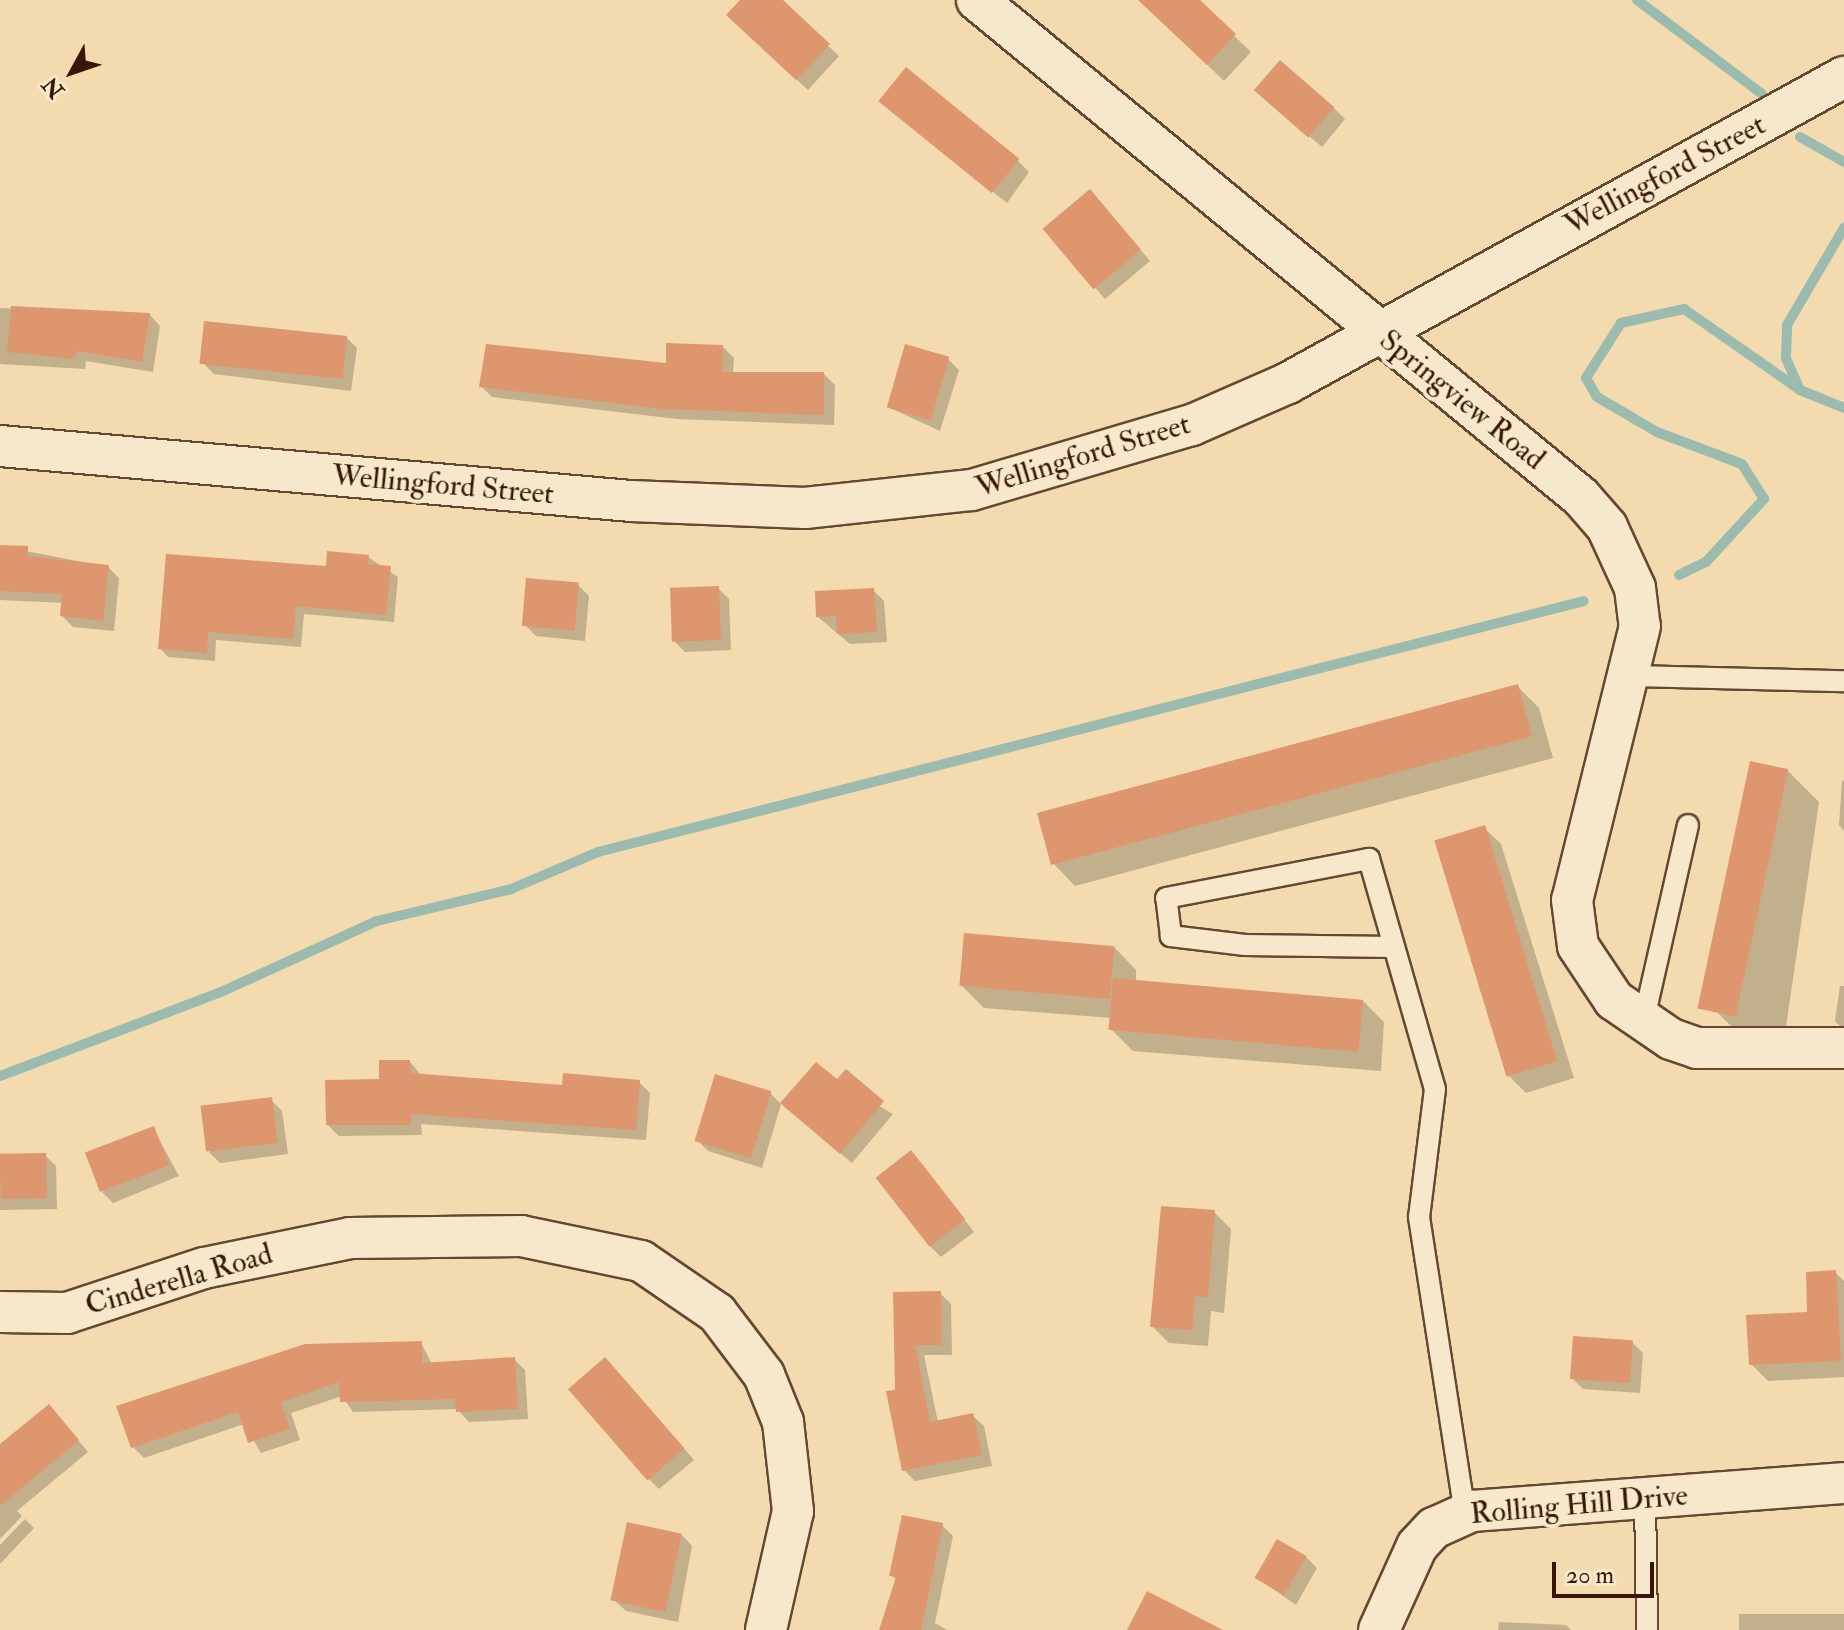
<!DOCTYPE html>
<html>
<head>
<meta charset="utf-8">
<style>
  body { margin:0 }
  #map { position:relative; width:1844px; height:1630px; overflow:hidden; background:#f3dbaf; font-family:"IM FELL Double Pica",serif }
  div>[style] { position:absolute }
  .shadow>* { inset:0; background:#0003; transform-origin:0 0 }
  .stream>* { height:10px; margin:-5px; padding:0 5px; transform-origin:5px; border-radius:5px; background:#9bbbaf }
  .building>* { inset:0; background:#de966f; transform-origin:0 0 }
  .roads { filter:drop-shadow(2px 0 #654832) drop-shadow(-2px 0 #654832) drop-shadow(0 2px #654832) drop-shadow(0 -2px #654832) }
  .lane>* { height:20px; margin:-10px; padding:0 10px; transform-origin:10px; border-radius:10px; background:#f7e8cb }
  .street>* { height:40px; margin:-20px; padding:0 20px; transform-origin:20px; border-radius:20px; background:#f7e8cb }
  span { translate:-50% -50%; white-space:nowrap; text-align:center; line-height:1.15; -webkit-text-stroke:8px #f7e8cb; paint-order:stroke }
  .street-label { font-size:30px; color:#361708 }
  .north { position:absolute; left:32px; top:32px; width:80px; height:80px; -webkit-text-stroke:6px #f7e8cb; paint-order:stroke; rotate:230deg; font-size:22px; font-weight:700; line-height:32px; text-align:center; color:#361708 }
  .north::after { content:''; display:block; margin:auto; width:28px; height:36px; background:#361708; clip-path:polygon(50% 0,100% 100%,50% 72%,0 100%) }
  .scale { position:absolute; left:1552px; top:1562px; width:102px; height:36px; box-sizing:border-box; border:4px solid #361708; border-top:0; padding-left:10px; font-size:24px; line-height:28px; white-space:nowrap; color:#361708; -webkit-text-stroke:6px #f7e8cb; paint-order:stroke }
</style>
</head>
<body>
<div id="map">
  <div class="shadow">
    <i style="clip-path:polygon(743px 0,780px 0,839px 56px,808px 90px,739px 26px)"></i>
    <i style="clip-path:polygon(1140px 0,1197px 0,1251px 52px,1224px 81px)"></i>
    <i style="clip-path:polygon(1268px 102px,1334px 108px,1345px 119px,1322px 147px)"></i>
    <i style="clip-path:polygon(890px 110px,1018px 161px,1029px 172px,1007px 203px)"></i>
    <i style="clip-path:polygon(1101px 203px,1150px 261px,1105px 299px,1046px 230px)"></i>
    <i style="clip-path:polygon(0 308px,150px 315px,160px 326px,153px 372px,86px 361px,85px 369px,0 364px)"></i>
    <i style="clip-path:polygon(346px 337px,357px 348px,351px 391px,214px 374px,203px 363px)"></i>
    <i style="clip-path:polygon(723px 347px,734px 358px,733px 374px,824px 374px,835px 385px,834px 425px,677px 419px,492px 397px,481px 386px,668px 366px)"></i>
    <i style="clip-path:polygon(948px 359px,959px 370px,940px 431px,888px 407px)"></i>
    <i style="clip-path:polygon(0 546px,108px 567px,119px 578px,114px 631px,73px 627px,62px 616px,63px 603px,0 600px)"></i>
    <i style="clip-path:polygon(368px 557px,398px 577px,394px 622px,304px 614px,301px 647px,216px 640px,215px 661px,168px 657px,160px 648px,327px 568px)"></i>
    <i style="clip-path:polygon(578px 585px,589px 596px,585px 641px,536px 636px,525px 625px)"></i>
    <i style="clip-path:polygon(718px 588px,729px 599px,731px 650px,685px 652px,674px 641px)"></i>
    <i style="clip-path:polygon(873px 590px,884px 601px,887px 642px,850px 644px,818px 617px)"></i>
    <i style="clip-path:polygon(1517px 686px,1539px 708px,1553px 758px,1075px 886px,1053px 863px)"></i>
    <i style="clip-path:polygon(1787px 770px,1819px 802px,1783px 1047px,1747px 1042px,1715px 1010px)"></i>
    <i style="clip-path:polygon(1842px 781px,1844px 781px,1844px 831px,1839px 825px)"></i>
    <i style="clip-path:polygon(1484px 828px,1501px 844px,1574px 1078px,1526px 1093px,1509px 1076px)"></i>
    <i style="clip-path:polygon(1114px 947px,1136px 970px,1136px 981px,1362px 1000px,1384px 1022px,1381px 1071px,1133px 1051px,1111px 1029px,1112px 1018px,984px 1008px,962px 986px)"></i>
    <i style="clip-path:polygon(1840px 986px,1844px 986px,1844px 1030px,1835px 1021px)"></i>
    <i style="clip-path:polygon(410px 1062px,421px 1075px,563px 1087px,639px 1082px,650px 1093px,646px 1140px,421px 1124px,422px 1135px,339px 1136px,328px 1125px)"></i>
    <i style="clip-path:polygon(838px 1082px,893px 1114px,852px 1163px,794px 1114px)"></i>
    <i style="clip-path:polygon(770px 1093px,781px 1104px,762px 1168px,708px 1151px,697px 1140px)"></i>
    <i style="clip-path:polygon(271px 1100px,282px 1111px,288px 1154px,220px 1163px,209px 1152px)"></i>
    <i style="clip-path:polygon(153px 1128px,179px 1176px,113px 1203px,102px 1192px)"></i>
    <i style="clip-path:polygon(45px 1155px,56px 1166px,57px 1209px,0 1210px,0 1156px)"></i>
    <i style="clip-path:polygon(922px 1164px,974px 1232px,941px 1257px,930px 1246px)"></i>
    <i style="clip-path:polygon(1214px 1212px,1231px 1229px,1224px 1313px,1211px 1311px,1208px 1346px,1169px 1343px,1152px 1326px)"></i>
    <i style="clip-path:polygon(1835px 1272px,1844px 1281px,1844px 1377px,1768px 1381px,1751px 1364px,1810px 1314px)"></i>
    <i style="clip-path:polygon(940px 1293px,951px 1304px,952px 1355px,924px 1355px,938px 1422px,973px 1416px,984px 1426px,992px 1466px,915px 1481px,904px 1470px,895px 1294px)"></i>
    <i style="clip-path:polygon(1632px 1342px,1643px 1353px,1640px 1393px,1583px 1389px,1572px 1378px)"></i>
    <i style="clip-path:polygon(421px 1343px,432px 1364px,514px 1359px,525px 1370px,528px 1419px,469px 1422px,457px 1409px,353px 1412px,342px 1396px,291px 1413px,300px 1440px,261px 1453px,244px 1424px,144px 1458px,133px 1447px)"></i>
    <i style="clip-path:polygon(616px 1370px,694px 1460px,659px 1489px,649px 1479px)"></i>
    <i style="clip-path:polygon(59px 1417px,88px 1452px,17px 1511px,22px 1516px,0 1539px,0 1478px)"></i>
    <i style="clip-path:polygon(25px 1519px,34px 1528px,0 1564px,0 1545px)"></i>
    <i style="clip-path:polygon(942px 1525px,953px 1536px,935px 1623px,947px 1630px,882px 1630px,897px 1580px,891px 1575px)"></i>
    <i style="clip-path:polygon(682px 1535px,692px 1546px,678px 1622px,626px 1611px,614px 1600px)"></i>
    <i style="clip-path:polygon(1306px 1557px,1317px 1568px,1296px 1605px,1257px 1578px)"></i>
    <i style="left:1844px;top:1614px;width:16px;height:105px;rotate:90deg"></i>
    <i style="clip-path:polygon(1499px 1622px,1566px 1625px,1571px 1630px,1498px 1630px)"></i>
  </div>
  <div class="stream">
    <i style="left:1637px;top:0;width:156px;rotate:36.9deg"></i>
    <i style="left:1800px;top:137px;width:51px;rotate:29.6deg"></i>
    <i style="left:1800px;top:390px;width:35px;rotate:-114deg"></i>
    <i style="left:1786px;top:358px;width:33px;rotate:-88deg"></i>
    <i style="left:1787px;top:325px;width:113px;rotate:-59.6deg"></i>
    <i style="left:1679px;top:575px;width:30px;rotate:-26deg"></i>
    <i style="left:1706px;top:562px;width:86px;rotate:-47.4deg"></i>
    <i style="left:1764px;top:499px;width:41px;rotate:-122.2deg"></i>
    <i style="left:1742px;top:464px;width:91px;rotate:-159.4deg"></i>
    <i style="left:1657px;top:432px;width:69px;rotate:-149.7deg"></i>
    <i style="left:1597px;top:397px;width:22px;rotate:-120deg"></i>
    <i style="left:1586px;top:378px;width:65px;rotate:-57.5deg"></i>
    <i style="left:1621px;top:323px;width:65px;rotate:-12.5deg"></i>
    <i style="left:1684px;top:309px;width:141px;rotate:34.9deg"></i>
    <i style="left:1800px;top:390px;width:48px;rotate:22.2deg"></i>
    <i style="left:0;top:1076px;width:236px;rotate:-20.8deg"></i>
    <i style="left:221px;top:992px;width:171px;rotate:-24.5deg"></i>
    <i style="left:377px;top:921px;width:138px;rotate:-13.4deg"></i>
    <i style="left:511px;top:889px;width:95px;rotate:-23deg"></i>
    <i style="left:598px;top:852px;width:1017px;rotate:-14.28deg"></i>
  </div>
  <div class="building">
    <i style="clip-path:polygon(740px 0,783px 0,830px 44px,796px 80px,726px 15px)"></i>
    <i style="clip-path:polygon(1138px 0,1200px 0,1236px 34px,1207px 65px)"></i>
    <i style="left:1280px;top:60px;width:72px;height:40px;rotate:41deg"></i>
    <i style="left:906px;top:67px;width:146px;height:44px;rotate:39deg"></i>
    <i style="left:1090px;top:189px;width:79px;height:62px;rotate:50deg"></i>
    <i style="clip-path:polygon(11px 306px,150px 313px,142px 362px,76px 351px,75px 359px,7px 352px)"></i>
    <i style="left:204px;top:321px;width:144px;height:43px;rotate:6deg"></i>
    <i style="clip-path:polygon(666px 343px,723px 345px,723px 372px,824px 372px,824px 415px,664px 409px,479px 387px,486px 344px,666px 363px)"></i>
    <i style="left:905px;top:344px;width:46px;height:66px;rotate:16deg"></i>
    <i style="clip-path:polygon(0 545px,28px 546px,28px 556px,109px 565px,103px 621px,60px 616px,62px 594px,0 591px)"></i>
    <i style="clip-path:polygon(327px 551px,369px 555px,368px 564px,391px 566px,386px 615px,296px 606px,293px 639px,208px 632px,207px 653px,158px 649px,166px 554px,326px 566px)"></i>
    <i style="left:526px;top:578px;width:53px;height:48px;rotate:5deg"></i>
    <i style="left:719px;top:586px;width:54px;height:49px;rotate:88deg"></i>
    <i style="clip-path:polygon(874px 588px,877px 632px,837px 634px,836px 616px,816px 617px,815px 591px)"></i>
    <i style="left:1518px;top:684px;width:54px;height:498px;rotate:75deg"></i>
    <i style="left:1750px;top:761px;width:39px;height:253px;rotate:12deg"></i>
    <i style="left:1485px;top:825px;width:247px;height:53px;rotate:73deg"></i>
    <i style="left:964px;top:933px;width:151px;height:53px;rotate:5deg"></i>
    <i style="left:1113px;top:978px;width:251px;height:52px;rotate:5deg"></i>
    <i style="clip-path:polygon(379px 1060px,410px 1060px,411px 1073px,562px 1085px,563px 1073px,640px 1080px,636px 1130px,411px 1114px,411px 1125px,326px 1125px,325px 1080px,379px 1079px)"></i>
    <i style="clip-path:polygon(816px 1062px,837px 1079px,846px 1069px,884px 1101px,840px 1154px,780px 1103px)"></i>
    <i style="left:715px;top:1074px;width:59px;height:70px;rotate:17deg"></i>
    <i style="left:272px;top:1097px;width:46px;height:72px;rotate:83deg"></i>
    <i style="left:154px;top:1126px;width:42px;height:74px;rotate:69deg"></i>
    <i style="left:911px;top:1150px;width:88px;height:45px;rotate:52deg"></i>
    <i style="left:46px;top:1153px;width:45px;height:46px;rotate:89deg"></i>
    <i style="clip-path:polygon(1161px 1206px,1215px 1210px,1208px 1297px,1195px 1296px,1192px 1330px,1150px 1327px)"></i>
    <i style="clip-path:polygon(1836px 1270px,1841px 1361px,1749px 1365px,1746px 1315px,1807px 1312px,1806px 1272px)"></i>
    <i style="clip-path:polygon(941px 1291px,941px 1345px,915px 1345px,930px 1422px,973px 1413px,982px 1455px,902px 1471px,886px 1391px,895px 1390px,893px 1292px)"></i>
    <i style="left:1573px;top:1336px;width:60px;height:43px;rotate:4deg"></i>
    <i style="clip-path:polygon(422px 1341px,422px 1363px,515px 1357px,518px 1409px,456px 1412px,455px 1399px,340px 1402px,339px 1382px,281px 1402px,290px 1429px,248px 1443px,238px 1412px,131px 1448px,116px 1406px,305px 1344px)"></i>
    <i style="left:605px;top:1357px;width:121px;height:49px;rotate:49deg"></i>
    <i style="clip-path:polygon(49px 1404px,79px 1440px,0 1506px,0 1444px)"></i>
    <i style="clip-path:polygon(902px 1515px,943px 1523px,921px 1630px,879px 1630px,896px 1577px,889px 1576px)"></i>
    <i style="left:627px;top:1522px;width:56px;height:80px;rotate:12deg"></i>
    <i style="left:1277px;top:1539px;width:34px;height:45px;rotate:30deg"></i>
    <i style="clip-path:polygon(1147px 1591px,1223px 1630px,1127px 1630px)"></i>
  </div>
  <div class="roads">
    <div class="lane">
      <i style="left:1633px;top:676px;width:211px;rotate:1.4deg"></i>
      <i style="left:1394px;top:947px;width:149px;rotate:-179.2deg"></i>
      <i style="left:1245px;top:945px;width:75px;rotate:-173.1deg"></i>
      <i style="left:1171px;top:936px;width:38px;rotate:-97deg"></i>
      <i style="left:1166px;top:898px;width:207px;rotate:-10.9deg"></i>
      <i style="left:1369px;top:859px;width:239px;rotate:74deg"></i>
      <i style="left:1435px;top:1089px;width:129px;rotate:97.1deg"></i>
      <i style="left:1419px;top:1217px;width:301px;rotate:81.2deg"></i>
      <i style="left:1643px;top:1023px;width:203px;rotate:-77.2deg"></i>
      <i style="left:1645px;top:1498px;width:132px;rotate:89.1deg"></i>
    </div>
    <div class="street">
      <i style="left:977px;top:0;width:782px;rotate:39.45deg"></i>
      <i style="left:1581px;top:497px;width:40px;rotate:49deg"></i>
      <i style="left:1607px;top:527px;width:67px;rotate:65.3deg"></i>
      <i style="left:1635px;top:588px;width:38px;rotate:83deg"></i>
      <i style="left:1640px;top:626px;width:282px;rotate:103.9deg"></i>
      <i style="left:1572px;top:900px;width:46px;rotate:82.6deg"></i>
      <i style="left:1578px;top:946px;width:65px;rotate:56.3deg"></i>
      <i style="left:1614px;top:1000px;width:69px;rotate:34.4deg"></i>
      <i style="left:1671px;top:1039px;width:28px;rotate:19deg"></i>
      <i style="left:1697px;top:1048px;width:147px"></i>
      <i style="left:0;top:446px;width:633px;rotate:4.98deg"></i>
      <i style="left:631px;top:501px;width:174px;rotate:2.3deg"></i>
      <i style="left:805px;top:508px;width:168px;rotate:-6.2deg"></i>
      <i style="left:972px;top:490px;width:229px;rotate:-16.5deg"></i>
      <i style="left:1192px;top:425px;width:105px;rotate:-23.6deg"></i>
      <i style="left:1288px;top:383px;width:635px;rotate:-28.83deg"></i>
      <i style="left:0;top:1312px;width:67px;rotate:0.9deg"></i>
      <i style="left:67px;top:1313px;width:144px;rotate:-18.2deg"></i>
      <i style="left:204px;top:1268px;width:149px;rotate:-11.6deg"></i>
      <i style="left:350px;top:1238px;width:171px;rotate:-0.7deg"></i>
      <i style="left:521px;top:1236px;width:123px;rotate:11.8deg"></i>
      <i style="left:641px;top:1261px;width:92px;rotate:34.4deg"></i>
      <i style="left:717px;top:1313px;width:78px;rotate:52.8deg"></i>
      <i style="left:764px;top:1375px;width:51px;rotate:68deg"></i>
      <i style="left:783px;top:1422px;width:90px;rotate:83.6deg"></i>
      <i style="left:793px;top:1511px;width:122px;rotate:102.8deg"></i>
      <i style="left:1379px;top:1630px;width:92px;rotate:-65.7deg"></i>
      <i style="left:1417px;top:1546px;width:25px;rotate:-47deg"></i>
      <i style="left:1434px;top:1528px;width:42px;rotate:-24.1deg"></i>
      <i style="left:1472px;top:1511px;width:373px;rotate:-4.3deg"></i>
    </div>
  </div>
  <div class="street-label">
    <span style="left:1665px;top:175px;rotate:-28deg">Wellingford Street</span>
    <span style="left:1462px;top:400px;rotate:39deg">Springview Road</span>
    <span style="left:1083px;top:456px;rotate:-17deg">Wellingford Street</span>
    <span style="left:443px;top:485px;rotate:5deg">Wellingford Street</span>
    <span style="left:179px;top:1280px;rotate:-16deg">Cinderella Road</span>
    <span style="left:1579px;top:1505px;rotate:-5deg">Rolling Hill Drive</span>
  </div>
  <div class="north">N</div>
  <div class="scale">20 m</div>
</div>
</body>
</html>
